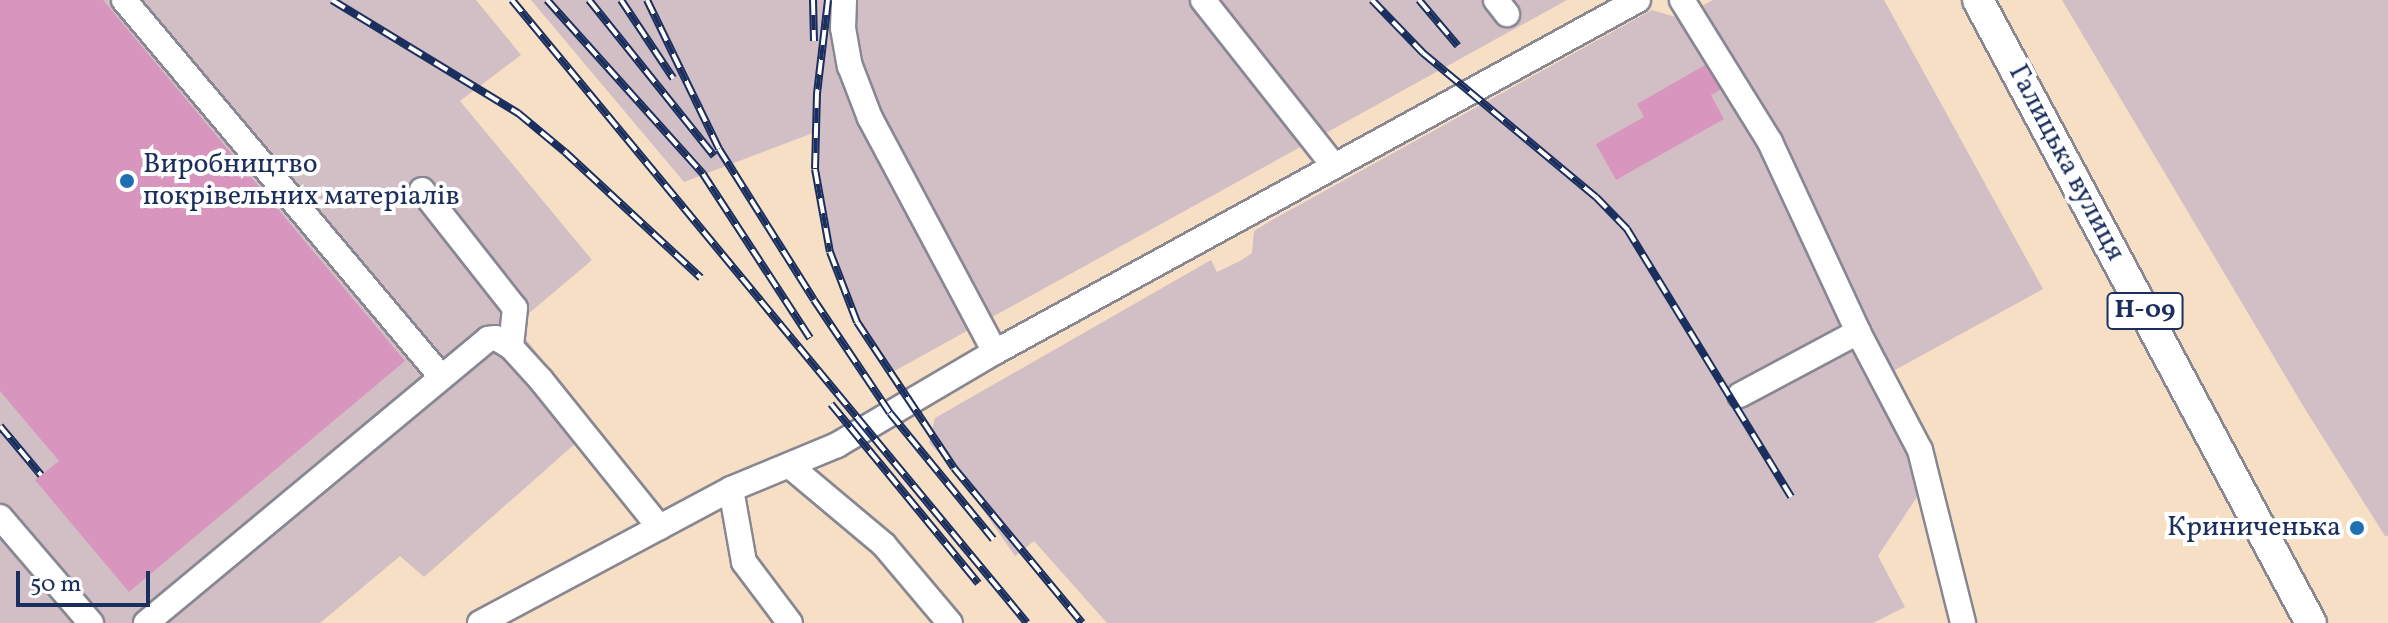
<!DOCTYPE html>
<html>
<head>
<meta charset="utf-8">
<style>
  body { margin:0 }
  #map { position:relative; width:2388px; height:623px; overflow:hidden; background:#f6dfc5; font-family:Vollkorn,serif }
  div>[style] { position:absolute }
  .industrial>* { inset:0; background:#d2bec5 }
  .building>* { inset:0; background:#d896be }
  .roads { filter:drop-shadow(2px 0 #888792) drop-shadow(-2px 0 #888792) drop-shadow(0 2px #888792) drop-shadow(0 -2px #888792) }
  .minor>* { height:24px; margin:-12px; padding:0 12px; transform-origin:12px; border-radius:12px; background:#fff }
  .major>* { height:30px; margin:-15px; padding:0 15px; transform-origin:15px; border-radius:15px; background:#fff }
  .rail>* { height:8px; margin-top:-4px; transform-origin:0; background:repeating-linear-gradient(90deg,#fff 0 15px,#1b2f5e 0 30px); box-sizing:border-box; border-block:2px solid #1b2f5e }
  .dots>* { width:22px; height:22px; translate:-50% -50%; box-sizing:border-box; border:4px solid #fff; border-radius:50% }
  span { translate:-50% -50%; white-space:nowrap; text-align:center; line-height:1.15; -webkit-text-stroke:8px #fff; paint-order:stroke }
  .shield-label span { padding:2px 6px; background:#fff; border:2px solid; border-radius:6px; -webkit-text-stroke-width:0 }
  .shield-label { font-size:26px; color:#1b2f5e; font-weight:700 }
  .street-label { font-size:28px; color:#1b2f5e }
  .poi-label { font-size:28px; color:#1b2f5e }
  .left { translate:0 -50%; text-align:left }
  .right { translate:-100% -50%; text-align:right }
  .scale { position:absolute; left:16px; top:571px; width:134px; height:36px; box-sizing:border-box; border:4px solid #1b2f5e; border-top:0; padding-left:10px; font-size:24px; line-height:28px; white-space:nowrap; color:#1b2f5e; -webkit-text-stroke:6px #fff; paint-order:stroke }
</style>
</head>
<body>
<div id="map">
  <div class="industrial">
    <i style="clip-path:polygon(0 0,476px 0,521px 55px,460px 101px,592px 260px,515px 325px,594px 427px,424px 577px,400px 556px,320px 623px,0 623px)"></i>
    <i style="clip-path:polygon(531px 0,1567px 0,889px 374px,838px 278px,813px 133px,684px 182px)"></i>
    <i style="clip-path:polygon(1713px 0,1884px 0,2043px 289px,1884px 376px,1932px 474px,1878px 556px,1905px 607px,1873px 623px,1107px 623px,1034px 541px,1015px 556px,954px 468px,929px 443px,935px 418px,1211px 260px,1217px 272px,1240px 261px,1252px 253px,1254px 231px,1272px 220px,1652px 10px,1679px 18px)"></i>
    <i style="clip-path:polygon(2062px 0,2388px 0,2388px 536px,2385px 536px,2305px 409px)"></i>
  </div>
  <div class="building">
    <i style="clip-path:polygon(0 0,103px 0,405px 361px,129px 592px,35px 480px,59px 461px,0 391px)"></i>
    <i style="clip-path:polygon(1712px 61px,1726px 87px,1711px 95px,1724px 119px,1616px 180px,1596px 144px,1644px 117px,1637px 104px)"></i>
  </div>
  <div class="roads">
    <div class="minor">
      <i style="left:124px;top:0;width:493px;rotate:49.9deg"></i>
      <i style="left:844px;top:0;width:28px;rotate:92deg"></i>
      <i style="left:843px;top:28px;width:39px;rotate:80deg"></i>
      <i style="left:850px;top:66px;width:56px;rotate:69deg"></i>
      <i style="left:870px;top:118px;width:265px;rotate:61.9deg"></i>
      <i style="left:1203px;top:0;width:211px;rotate:51.7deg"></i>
      <i style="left:1496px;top:0;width:18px;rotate:52deg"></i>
      <i style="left:1682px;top:0;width:167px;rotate:58.2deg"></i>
      <i style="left:1770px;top:142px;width:209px;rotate:65.1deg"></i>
      <i style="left:1858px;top:332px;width:133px;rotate:62.3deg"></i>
      <i style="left:1920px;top:450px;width:178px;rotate:76deg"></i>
      <i style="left:422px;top:190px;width:150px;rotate:51.8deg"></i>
      <i style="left:515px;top:308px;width:39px;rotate:96deg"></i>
      <i style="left:1740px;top:395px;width:134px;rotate:-28.1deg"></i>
      <i style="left:790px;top:466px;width:123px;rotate:40deg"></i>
      <i style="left:884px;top:545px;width:102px;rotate:49.8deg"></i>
      <i style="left:731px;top:489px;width:74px;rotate:79.9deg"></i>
      <i style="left:744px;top:562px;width:76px;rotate:53deg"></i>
      <i style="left:0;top:517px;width:140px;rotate:49.4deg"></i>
      <i style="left:146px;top:623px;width:445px;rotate:-39.7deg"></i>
      <i style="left:488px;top:339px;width:8px;rotate:-7deg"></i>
      <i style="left:496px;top:338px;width:17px;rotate:31deg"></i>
      <i style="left:511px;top:347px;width:45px;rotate:47.7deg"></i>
      <i style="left:541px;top:380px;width:189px;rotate:51.2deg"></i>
      <i style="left:480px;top:623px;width:285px;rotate:-28.1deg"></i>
      <i style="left:731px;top:489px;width:115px;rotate:-22.5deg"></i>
      <i style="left:837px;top:445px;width:183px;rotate:-30.5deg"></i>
      <i style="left:995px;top:352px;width:733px;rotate:-28.7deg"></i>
    </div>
    <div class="major">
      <i style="left:1978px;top:0;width:706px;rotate:61.88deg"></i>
    </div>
  </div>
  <div class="rail">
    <i style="left:332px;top:0;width:218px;rotate:31.3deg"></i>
    <i style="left:518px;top:113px;width:61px;rotate:39.7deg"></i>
    <i style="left:565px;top:152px;width:185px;rotate:42.8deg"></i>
    <i style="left:512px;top:0;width:808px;rotate:50.42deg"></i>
    <i style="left:547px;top:0;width:234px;rotate:48.1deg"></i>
    <i style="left:703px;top:174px;width:196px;rotate:56.9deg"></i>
    <i style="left:589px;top:0;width:200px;rotate:51.3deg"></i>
    <i style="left:621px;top:0;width:94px;rotate:56.3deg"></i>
    <i style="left:647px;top:0;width:165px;rotate:64.2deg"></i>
    <i style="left:719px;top:149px;width:178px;rotate:57.8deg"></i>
    <i style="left:814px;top:300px;width:136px;rotate:56.1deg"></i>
    <i style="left:890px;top:413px;width:163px;rotate:50.7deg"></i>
    <i style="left:813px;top:0;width:41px;rotate:88.6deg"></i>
    <i style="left:828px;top:0;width:94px;rotate:96.7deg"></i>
    <i style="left:817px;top:93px;width:76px;rotate:91.5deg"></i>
    <i style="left:815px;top:169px;width:84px;rotate:79.8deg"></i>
    <i style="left:830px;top:252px;width:75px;rotate:68.9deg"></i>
    <i style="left:857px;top:322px;width:175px;rotate:56.4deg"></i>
    <i style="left:954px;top:468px;width:201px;rotate:50.4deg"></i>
    <i style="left:1372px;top:0;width:74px;rotate:46.1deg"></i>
    <i style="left:1423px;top:53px;width:225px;rotate:39.8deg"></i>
    <i style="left:1596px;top:197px;width:45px;rotate:45.9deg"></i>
    <i style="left:1627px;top:229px;width:314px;rotate:58.5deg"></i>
    <i style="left:1419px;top:0;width:60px;rotate:49.7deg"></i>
    <i style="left:831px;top:404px;width:232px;rotate:50.6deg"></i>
    <i style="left:0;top:426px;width:64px;rotate:50.1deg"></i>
  </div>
  <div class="dots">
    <i style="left:127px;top:181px;background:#1f6fb2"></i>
    <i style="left:2357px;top:528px;background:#1f6fb2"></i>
  </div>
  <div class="shield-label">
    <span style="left:2145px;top:311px">Н-09</span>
  </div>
  <div class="street-label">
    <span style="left:2066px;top:163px;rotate:62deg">Галицька вулиця</span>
  </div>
  <div class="poi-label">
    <span class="left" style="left:143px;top:181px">Виробництво<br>покрівельних матеріалів</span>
    <span class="right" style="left:2341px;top:528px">Криниченька</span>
  </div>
  <div class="scale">50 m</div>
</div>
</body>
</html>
